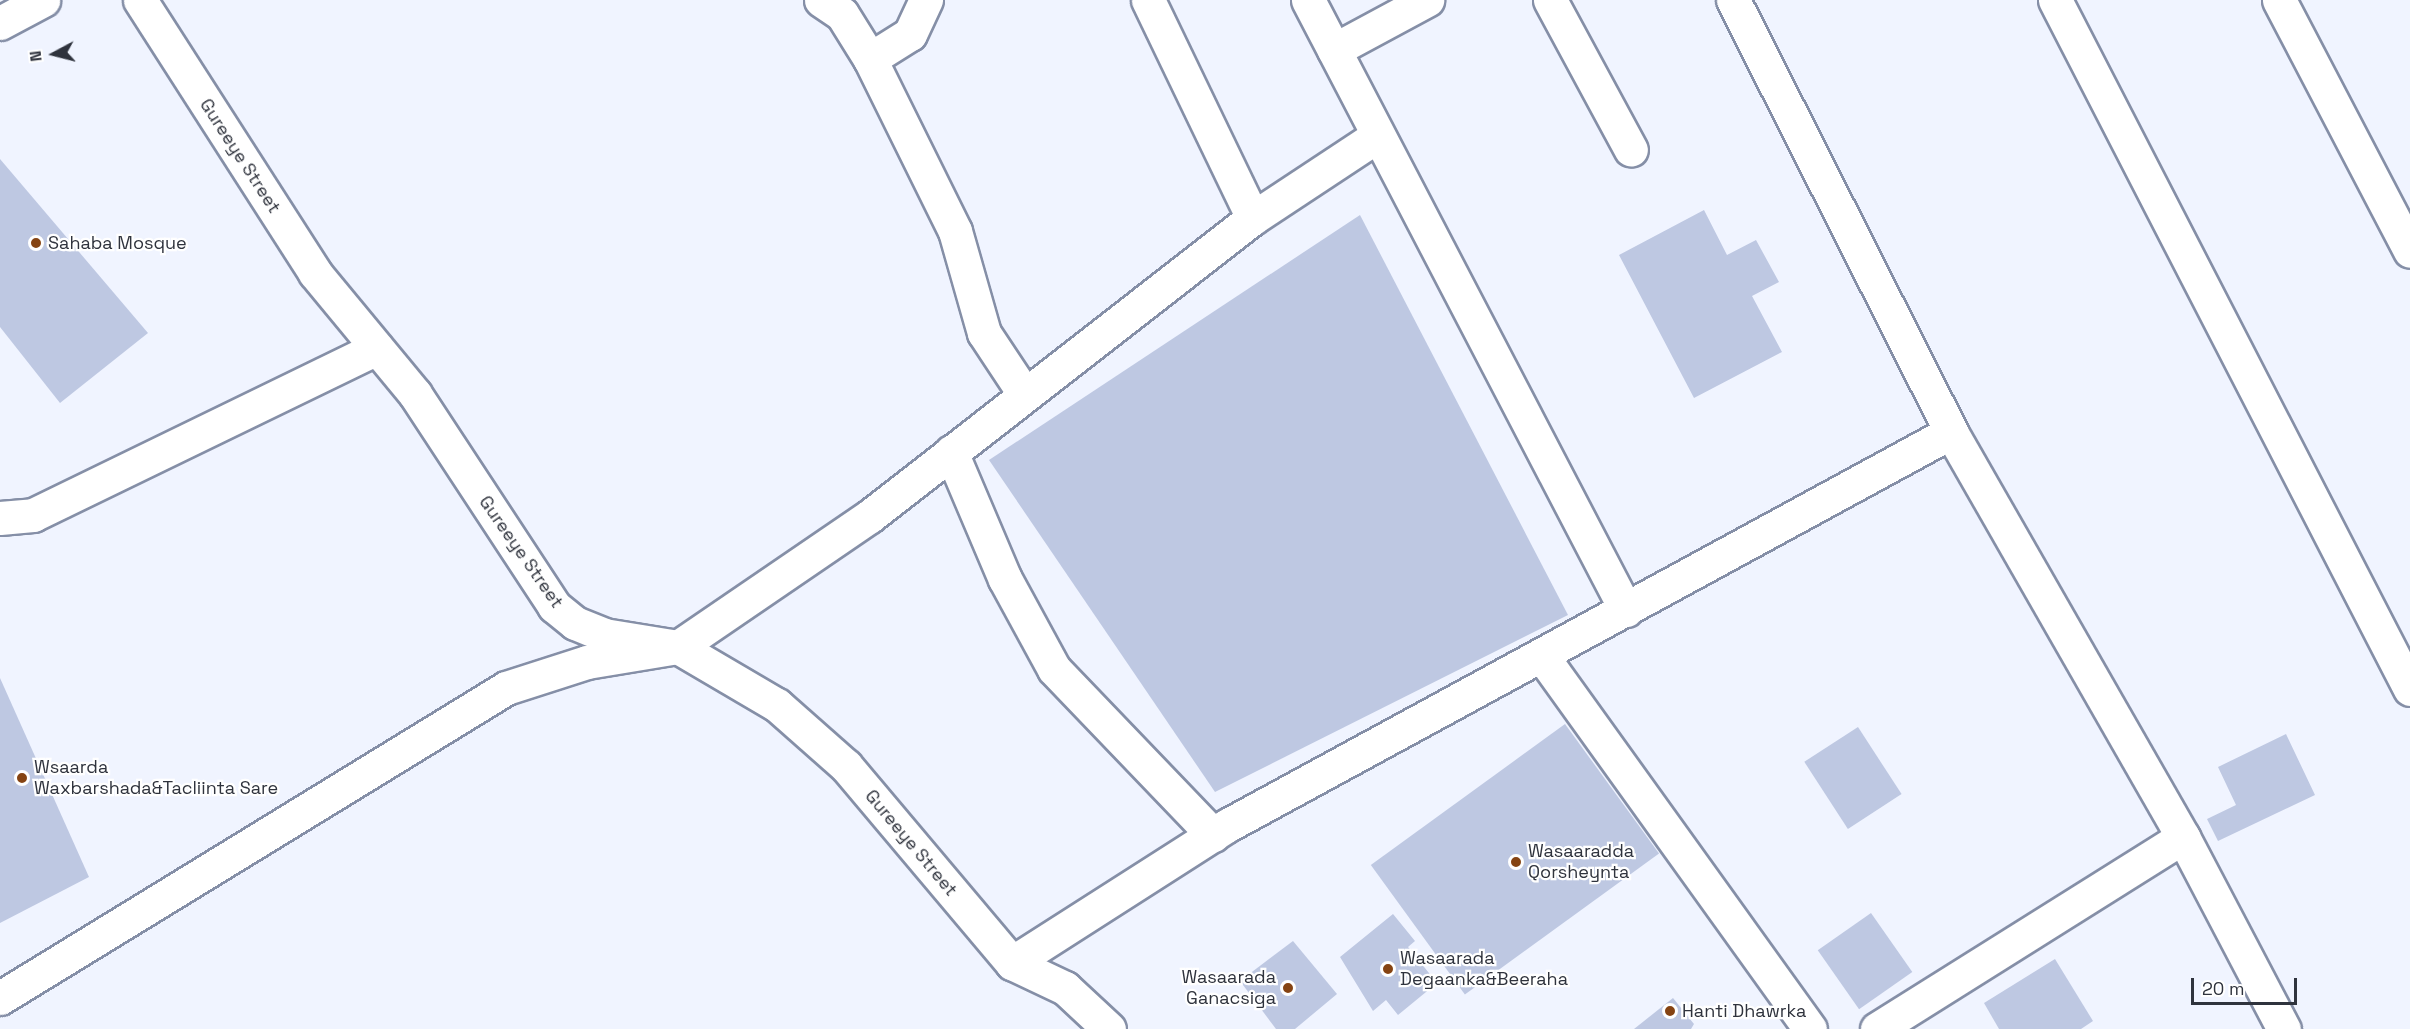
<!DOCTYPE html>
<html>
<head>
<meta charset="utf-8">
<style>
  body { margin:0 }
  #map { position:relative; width:2410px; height:1029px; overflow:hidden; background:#f0f4ff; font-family:"Space Grotesk",sans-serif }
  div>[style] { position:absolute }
  .building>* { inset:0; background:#bec8e2; transform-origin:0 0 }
  .roads { filter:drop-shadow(2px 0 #858fa7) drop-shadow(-2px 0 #858fa7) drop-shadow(0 2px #858fa7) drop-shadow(0 -2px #858fa7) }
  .minor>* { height:33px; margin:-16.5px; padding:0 16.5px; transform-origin:16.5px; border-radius:16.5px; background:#fff }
  .dots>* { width:16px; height:16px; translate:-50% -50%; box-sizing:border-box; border:3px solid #fff; border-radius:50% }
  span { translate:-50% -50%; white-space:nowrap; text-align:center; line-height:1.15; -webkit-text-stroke:4.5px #fff; paint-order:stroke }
  .street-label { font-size:18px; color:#2f333d }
  .poi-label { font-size:18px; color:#2f333d }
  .left { translate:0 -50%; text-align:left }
  .right { translate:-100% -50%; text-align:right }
  .north { position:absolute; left:24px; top:24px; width:60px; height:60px; -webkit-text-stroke:4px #fff; paint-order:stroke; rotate:263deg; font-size:16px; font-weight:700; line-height:24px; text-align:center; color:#2f333d }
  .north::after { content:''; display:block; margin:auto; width:21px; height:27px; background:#2f333d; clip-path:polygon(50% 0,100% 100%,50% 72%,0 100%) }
  .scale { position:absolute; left:2191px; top:978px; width:106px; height:27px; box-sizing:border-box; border:3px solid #2f333d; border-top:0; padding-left:8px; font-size:18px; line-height:21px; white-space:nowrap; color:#2f333d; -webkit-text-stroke:4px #fff; paint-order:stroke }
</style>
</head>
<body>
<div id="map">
  <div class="building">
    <i style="clip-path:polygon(0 159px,148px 333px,60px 403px,0 327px)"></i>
    <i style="clip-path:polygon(1704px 210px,1727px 255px,1756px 240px,1779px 282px,1752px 296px,1782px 352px,1694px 398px,1619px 255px)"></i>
    <i style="clip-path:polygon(1360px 215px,1568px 615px,1215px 792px,989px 460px)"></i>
    <i style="clip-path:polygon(0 678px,89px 877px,0 923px)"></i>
    <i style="left:1565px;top:724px;width:160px;height:240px;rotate:54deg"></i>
    <i style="left:1858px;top:727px;width:80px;height:64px;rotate:57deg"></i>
    <i style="clip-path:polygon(2286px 734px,2315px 795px,2218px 841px,2207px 819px,2236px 805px,2218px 767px)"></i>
    <i style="left:1871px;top:913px;width:72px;height:65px;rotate:55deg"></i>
    <i style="clip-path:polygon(1393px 914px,1415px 941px,1408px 947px,1437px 983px,1398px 1015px,1386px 1000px,1373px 1011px,1340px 957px)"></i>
    <i style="clip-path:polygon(1293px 941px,1337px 994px,1295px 1029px,1276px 1029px,1240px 981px)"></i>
    <i style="clip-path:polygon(2055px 959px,2093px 1021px,2081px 1029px,1999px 1029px,1984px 1003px)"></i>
    <i style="clip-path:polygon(1673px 998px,1694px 1024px,1691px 1029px,1634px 1029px)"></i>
  </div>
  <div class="roads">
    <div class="minor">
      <i style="left:140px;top:0;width:324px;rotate:57.3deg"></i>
      <i style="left:315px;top:273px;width:157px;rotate:50.4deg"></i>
      <i style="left:415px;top:394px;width:254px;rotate:56.7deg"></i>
      <i style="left:554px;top:606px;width:27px;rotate:39deg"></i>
      <i style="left:575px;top:623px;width:31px;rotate:22deg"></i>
      <i style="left:604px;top:635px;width:75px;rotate:9.2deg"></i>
      <i style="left:678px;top:647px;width:115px;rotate:30.4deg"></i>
      <i style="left:777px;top:705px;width:92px;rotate:41.5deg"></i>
      <i style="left:846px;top:766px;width:258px;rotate:49.9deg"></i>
      <i style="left:1012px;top:963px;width:59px;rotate:25.3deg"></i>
      <i style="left:1065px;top:988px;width:60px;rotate:43deg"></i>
      <i style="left:821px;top:0;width:25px;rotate:34deg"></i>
      <i style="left:842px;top:14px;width:53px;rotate:58.1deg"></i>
      <i style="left:870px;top:59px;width:192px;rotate:63.7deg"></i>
      <i style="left:955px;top:231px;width:106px;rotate:74.1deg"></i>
      <i style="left:984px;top:333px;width:74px;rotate:56.5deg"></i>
      <i style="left:1148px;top:0;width:242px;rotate:64.3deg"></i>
      <i style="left:1308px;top:0;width:688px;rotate:62.47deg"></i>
      <i style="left:1550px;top:0;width:170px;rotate:61.6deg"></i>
      <i style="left:1733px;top:0;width:484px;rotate:63.2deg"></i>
      <i style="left:1951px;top:432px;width:467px;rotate:60.2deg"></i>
      <i style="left:2183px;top:837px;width:217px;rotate:62.3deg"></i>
      <i style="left:2055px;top:0;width:775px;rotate:62.74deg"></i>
      <i style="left:2279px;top:0;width:283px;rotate:62.4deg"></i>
      <i style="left:0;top:23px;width:49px;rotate:-28.1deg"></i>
      <i style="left:1334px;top:50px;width:106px;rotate:-28.3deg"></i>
      <i style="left:870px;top:59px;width:47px;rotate:-32deg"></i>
      <i style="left:910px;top:34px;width:38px;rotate:-65deg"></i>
      <i style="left:951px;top:452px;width:138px;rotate:67deg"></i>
      <i style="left:1005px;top:579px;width:102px;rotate:61.4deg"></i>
      <i style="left:1054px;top:669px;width:230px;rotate:46.2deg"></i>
      <i style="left:0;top:518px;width:33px;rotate:-5deg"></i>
      <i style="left:33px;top:515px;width:382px;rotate:-25.9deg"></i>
      <i style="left:1542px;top:656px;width:459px;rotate:54.3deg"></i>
      <i style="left:1012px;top:963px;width:256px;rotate:-32.6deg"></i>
      <i style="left:1228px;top:825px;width:823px;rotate:-28.53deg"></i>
      <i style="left:0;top:998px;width:593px;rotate:-31.49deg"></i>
      <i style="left:506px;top:688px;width:85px;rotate:-17.8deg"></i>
      <i style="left:587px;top:662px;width:92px;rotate:-9.4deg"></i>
      <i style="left:678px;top:647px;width:232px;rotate:-34.3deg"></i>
      <i style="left:870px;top:516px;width:485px;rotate:-37.9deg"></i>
      <i style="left:1253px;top:218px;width:149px;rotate:-33.5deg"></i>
      <i style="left:1877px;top:1029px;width:361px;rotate:-32.1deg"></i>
    </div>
  </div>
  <div class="dots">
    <i style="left:36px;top:243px;background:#854312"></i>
    <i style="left:22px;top:778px;background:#854312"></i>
    <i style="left:1516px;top:862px;background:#854312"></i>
    <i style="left:1388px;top:969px;background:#854312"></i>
    <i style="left:1288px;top:988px;background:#854312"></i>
    <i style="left:1670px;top:1011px;background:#854312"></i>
  </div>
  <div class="street-label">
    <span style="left:240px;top:156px;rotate:57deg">Gureeye Street</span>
    <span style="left:521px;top:552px;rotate:55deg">Gureeye Street</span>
    <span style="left:911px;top:843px;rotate:50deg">Gureeye Street</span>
  </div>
  <div class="poi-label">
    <span class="left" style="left:48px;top:243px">Sahaba Mosque</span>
    <span class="left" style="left:34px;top:778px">Wsaarda<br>Waxbarshada&amp;Tacliinta Sare</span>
    <span class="left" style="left:1528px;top:862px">Wasaaradda<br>Qorsheynta</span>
    <span class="left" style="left:1400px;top:969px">Wasaarada<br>Degaanka&amp;Beeraha</span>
    <span class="right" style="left:1276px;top:988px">Wasaarada<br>Ganacsiga</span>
    <span class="left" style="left:1682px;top:1011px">Hanti Dhawrka</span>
  </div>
  <div class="north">N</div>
  <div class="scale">20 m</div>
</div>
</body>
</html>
